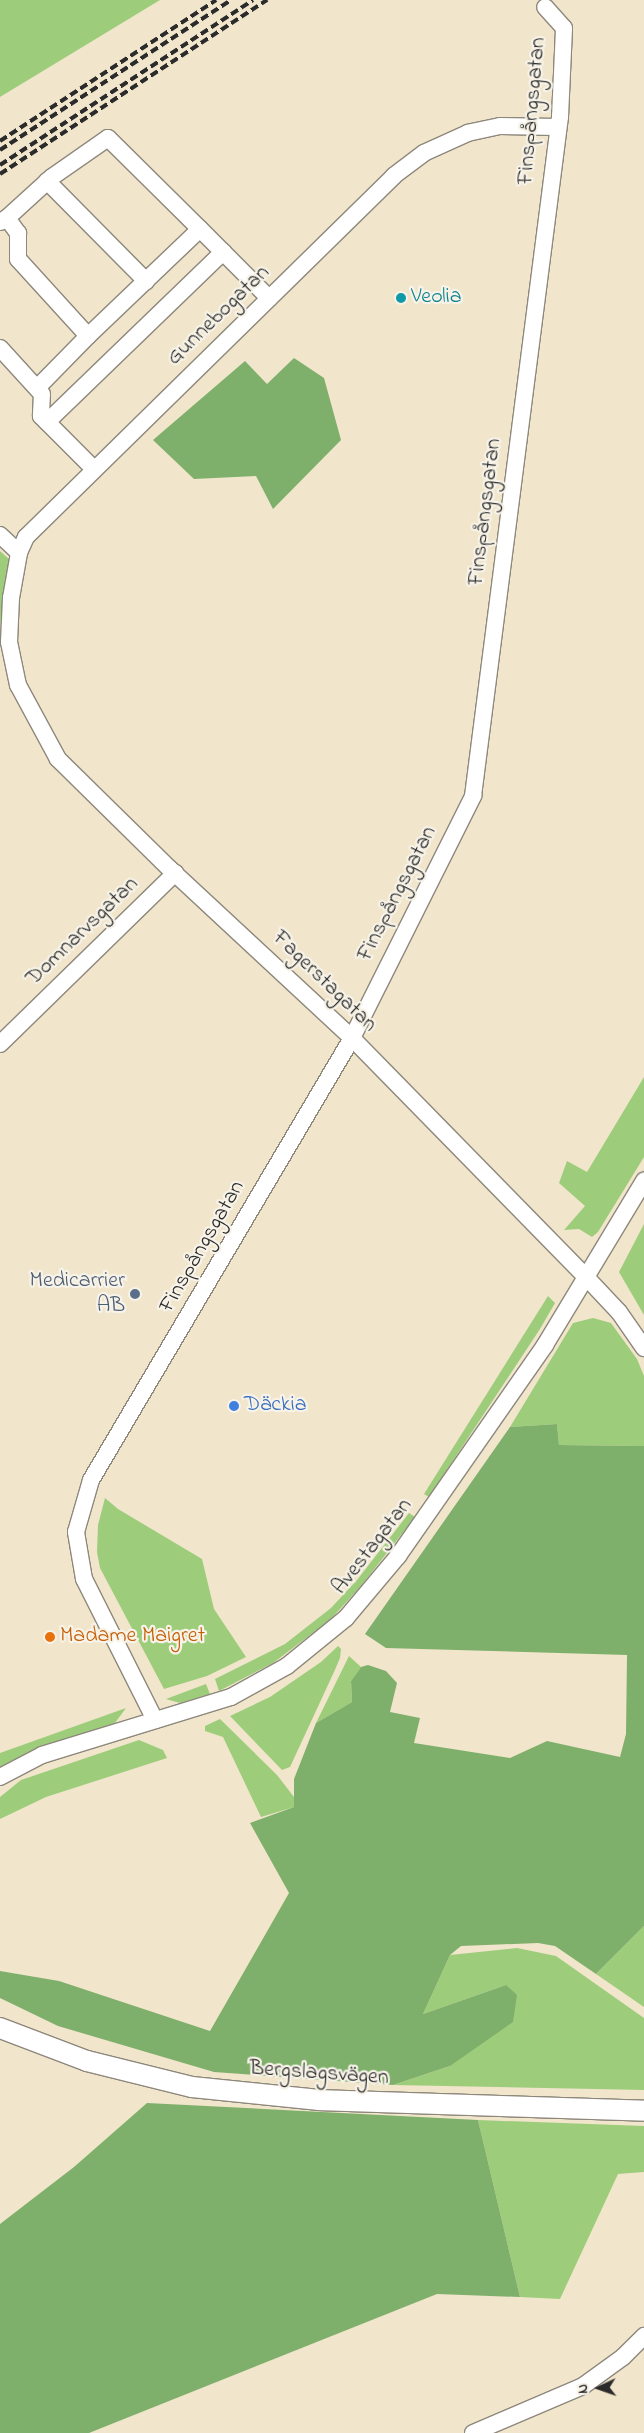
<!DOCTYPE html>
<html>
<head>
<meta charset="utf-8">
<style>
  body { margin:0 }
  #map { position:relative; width:644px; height:2433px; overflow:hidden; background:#f1e5cc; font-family:"Indie Flower",sans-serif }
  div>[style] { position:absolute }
  .green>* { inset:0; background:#9dcd7b }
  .forest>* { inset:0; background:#7eb06b }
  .roads { filter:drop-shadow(1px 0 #8e887c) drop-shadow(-1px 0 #8e887c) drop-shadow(0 1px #8e887c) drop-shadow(0 -1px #8e887c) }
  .minor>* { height:16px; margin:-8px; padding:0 8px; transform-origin:8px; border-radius:8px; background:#fff }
  .major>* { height:20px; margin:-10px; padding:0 10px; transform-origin:10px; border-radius:10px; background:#fff }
  .rail>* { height:4px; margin-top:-2px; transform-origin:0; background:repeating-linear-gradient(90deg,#2b2b2b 0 8px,transparent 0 12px) }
  .dots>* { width:14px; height:14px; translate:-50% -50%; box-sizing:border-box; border:2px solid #f7f3e8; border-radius:50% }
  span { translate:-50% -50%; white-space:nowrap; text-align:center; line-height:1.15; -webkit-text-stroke:4.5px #f7f3e8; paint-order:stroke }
  .street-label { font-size:22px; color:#2b2b2b }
  .culture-label { font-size:22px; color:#0d838f }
  .left { translate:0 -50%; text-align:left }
  .service-label { font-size:22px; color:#4e5e75 }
  .right { translate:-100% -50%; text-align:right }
  .shop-label { font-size:22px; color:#366cbe }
  .food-label { font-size:22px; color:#c56008 }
  .north { position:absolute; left:574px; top:2363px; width:50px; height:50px; -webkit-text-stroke:4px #f7f3e8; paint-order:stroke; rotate:267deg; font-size:14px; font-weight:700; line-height:20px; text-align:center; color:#2b2b2b }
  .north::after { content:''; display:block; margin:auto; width:18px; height:22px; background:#2b2b2b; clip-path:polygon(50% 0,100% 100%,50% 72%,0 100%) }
</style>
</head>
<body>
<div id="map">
  <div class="green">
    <i style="clip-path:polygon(0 0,160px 0,0 97px)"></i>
    <i style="clip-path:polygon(0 551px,10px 560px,0 626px)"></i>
    <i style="clip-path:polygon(644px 1077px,644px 1157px,598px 1232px,592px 1237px,579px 1229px,564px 1230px,585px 1206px,559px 1183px,567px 1161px,587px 1172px)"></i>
    <i style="clip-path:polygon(644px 1224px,644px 1315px,619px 1272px)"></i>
    <i style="clip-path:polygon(548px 1296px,555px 1303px,540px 1329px,429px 1497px,424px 1494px)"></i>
    <i style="clip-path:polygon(593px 1318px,611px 1323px,637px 1359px,644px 1376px,644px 1446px,559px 1445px,557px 1424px,510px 1427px,573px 1323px)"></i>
    <i style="clip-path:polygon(105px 1498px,118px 1509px,202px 1559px,214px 1609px,246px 1657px,207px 1676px,164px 1689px,100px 1568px,97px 1552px,98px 1525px)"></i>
    <i style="clip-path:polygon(409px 1513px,415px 1517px,361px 1586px,330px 1620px,273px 1663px,219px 1691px,215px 1679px,285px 1644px,331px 1608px,357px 1580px)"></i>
    <i style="clip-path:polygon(338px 1646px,341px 1649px,340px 1658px,334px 1672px,290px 1767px,282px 1770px,230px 1716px,270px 1697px,321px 1662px)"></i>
    <i style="clip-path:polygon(349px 1656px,361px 1667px,351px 1681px,352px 1702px,316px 1723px)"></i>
    <i style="clip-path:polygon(206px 1684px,210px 1694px,180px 1703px,166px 1699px)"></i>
    <i style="clip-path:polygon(126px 1708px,115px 1723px,0 1767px,0 1753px)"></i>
    <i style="clip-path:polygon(220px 1719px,277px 1775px,294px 1797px,294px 1807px,261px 1817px,223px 1737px,205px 1731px,205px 1726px)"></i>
    <i style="clip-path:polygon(139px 1740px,163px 1750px,167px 1758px,46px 1797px,0 1819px,0 1797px,21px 1780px)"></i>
    <i style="clip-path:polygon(644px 1926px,644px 2007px,596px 1974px)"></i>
    <i style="clip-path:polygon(517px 1948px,556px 1956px,644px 2018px,644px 2090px,393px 2085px,450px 2066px,506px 1985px,423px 2014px,450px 1955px)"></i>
    <i style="clip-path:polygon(478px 2120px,644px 2126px,644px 2172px,618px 2174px,560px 2299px,520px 2297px)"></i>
  </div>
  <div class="forest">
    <i style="clip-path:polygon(294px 358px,324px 378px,341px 440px,273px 509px,256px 476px,194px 479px,153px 440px,245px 361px,267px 384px)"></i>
    <i style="clip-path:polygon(557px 1424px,559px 1445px,644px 1446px,644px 1926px,596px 1974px,555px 1946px,538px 1943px,461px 1946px,450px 1955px,423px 2014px,506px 1985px,517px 1995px,513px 2022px,450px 2066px,393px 2085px,214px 2072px,58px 2026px,0 1998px,0 1971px,59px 1981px,210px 2031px,289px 1893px,250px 1823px,294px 1807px,294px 1779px,316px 1723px,352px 1702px,351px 1681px,361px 1667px,368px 1665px,386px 1671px,397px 1683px,390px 1712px,420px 1718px,414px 1743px,510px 1758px,547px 1741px,620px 1757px,626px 1734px,627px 1655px,386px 1648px,365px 1634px,510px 1427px)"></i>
    <i style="clip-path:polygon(147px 2103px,478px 2120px,520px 2297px,437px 2294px,89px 2433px,0 2433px,0 2224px,74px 2167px)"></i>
  </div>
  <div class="roads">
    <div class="minor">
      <i style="left:557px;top:127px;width:57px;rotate:-179deg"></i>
      <i style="left:500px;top:126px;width:33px;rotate:168deg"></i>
      <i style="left:468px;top:133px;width:48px;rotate:155.6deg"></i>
      <i style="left:424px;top:153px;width:38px;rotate:143deg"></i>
      <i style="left:394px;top:176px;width:516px;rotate:135.55deg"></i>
      <i style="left:26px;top:537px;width:17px;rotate:114deg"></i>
      <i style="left:19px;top:553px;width:46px;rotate:100.1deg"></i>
      <i style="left:11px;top:598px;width:44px;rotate:92.6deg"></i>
      <i style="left:9px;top:642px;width:44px;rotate:78.2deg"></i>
      <i style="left:18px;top:685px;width:84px;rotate:61.6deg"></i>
      <i style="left:58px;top:759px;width:156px;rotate:44.5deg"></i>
      <i style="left:169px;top:868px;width:250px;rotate:42.9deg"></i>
      <i style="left:352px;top:1038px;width:334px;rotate:45.6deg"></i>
      <i style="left:586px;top:1277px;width:48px;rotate:46.7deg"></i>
      <i style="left:619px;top:1312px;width:44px;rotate:55.2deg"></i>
      <i style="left:47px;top:181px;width:141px;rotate:45.3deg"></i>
      <i style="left:7px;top:218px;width:61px;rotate:-42.3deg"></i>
      <i style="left:52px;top:177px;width:68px;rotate:-34.9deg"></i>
      <i style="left:108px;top:138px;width:129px;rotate:44.7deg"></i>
      <i style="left:200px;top:229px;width:155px;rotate:136.3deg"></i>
      <i style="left:0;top:222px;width:8px;rotate:-30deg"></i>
      <i style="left:7px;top:218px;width:19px;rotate:54deg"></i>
      <i style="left:18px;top:233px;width:26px;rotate:90deg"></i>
      <i style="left:18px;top:259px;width:104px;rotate:47.7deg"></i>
      <i style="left:88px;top:336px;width:73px;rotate:134.4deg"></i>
      <i style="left:200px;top:229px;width:98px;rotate:45deg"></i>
      <i style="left:0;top:348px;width:62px;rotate:47.6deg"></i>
      <i style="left:42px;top:394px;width:22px;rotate:93deg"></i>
      <i style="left:41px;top:416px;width:75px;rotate:45deg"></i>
      <i style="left:47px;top:422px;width:245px;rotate:-44deg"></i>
      <i style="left:0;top:535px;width:26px;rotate:43deg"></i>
      <i style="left:0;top:1044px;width:245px;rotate:-44.3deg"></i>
      <i style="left:155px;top:1720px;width:158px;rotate:-116.7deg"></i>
      <i style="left:84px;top:1579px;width:48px;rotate:-99.7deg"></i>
      <i style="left:76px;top:1532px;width:54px;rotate:-73.9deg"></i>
      <i style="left:91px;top:1480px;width:513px;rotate:-59.44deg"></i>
      <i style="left:352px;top:1038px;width:271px;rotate:-63.4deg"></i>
      <i style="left:473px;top:796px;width:685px;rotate:-82.7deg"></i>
      <i style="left:560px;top:117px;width:89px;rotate:-87.4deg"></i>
      <i style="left:564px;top:28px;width:28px;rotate:-132deg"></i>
      <i style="left:0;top:1777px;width:47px;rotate:-27.6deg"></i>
      <i style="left:42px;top:1755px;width:198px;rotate:-17.1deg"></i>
      <i style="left:231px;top:1697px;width:64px;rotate:-29deg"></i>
      <i style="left:287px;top:1666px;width:76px;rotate:-39.1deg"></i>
      <i style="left:346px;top:1618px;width:81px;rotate:-50deg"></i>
      <i style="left:398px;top:1556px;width:257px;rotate:-55.1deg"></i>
      <i style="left:545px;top:1345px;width:192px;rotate:-58.9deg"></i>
      <i style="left:473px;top:2433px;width:120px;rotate:-23.1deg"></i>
      <i style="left:583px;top:2386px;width:49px;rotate:-35.9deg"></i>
      <i style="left:623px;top:2357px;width:30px;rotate:-45deg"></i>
    </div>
    <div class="major">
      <i style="left:0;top:2028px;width:93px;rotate:20.8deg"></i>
      <i style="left:87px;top:2061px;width:108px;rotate:13.9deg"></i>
      <i style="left:192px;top:2087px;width:128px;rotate:5.8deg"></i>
      <i style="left:319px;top:2100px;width:325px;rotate:1.9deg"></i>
    </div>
  </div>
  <div class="rail">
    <i style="left:0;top:141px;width:258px;rotate:-33.1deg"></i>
    <i style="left:0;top:150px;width:275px;rotate:-33deg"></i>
    <i style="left:0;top:165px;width:302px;rotate:-33.1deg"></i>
    <i style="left:0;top:174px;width:319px;rotate:-33.1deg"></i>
  </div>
  <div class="dots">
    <i style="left:401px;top:298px;background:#0f9aa8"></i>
    <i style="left:135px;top:1294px;background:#5c6f8a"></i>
    <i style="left:234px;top:1406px;background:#3f7fe0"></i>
    <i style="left:50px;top:1637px;background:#e8710a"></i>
  </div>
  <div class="street-label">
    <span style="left:533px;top:111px;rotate:-85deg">Finspångsgatan</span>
    <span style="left:219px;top:316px;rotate:-44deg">Gunnebogatan</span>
    <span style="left:486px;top:512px;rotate:-83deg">Finspångsgatan</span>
    <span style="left:398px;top:894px;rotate:-63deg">Finspångsgatan</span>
    <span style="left:83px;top:932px;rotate:-44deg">Domnarvsgatan</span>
    <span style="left:324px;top:982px;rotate:44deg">Fagerstagatan</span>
    <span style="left:203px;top:1247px;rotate:-60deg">Finspångsgatan</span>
    <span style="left:373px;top:1547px;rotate:-52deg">Avestagatan</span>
    <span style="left:319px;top:2074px;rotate:4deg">Bergslagsvägen</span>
  </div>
  <div class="culture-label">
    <span class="left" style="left:411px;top:298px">Veolia</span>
  </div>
  <div class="service-label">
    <span class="right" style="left:125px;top:1294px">Medicarrier<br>AB</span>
  </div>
  <div class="shop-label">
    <span class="left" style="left:244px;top:1406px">Däckia</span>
  </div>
  <div class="food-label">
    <span class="left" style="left:60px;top:1637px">Madame Maigret</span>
  </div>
  <div class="north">N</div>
</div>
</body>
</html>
